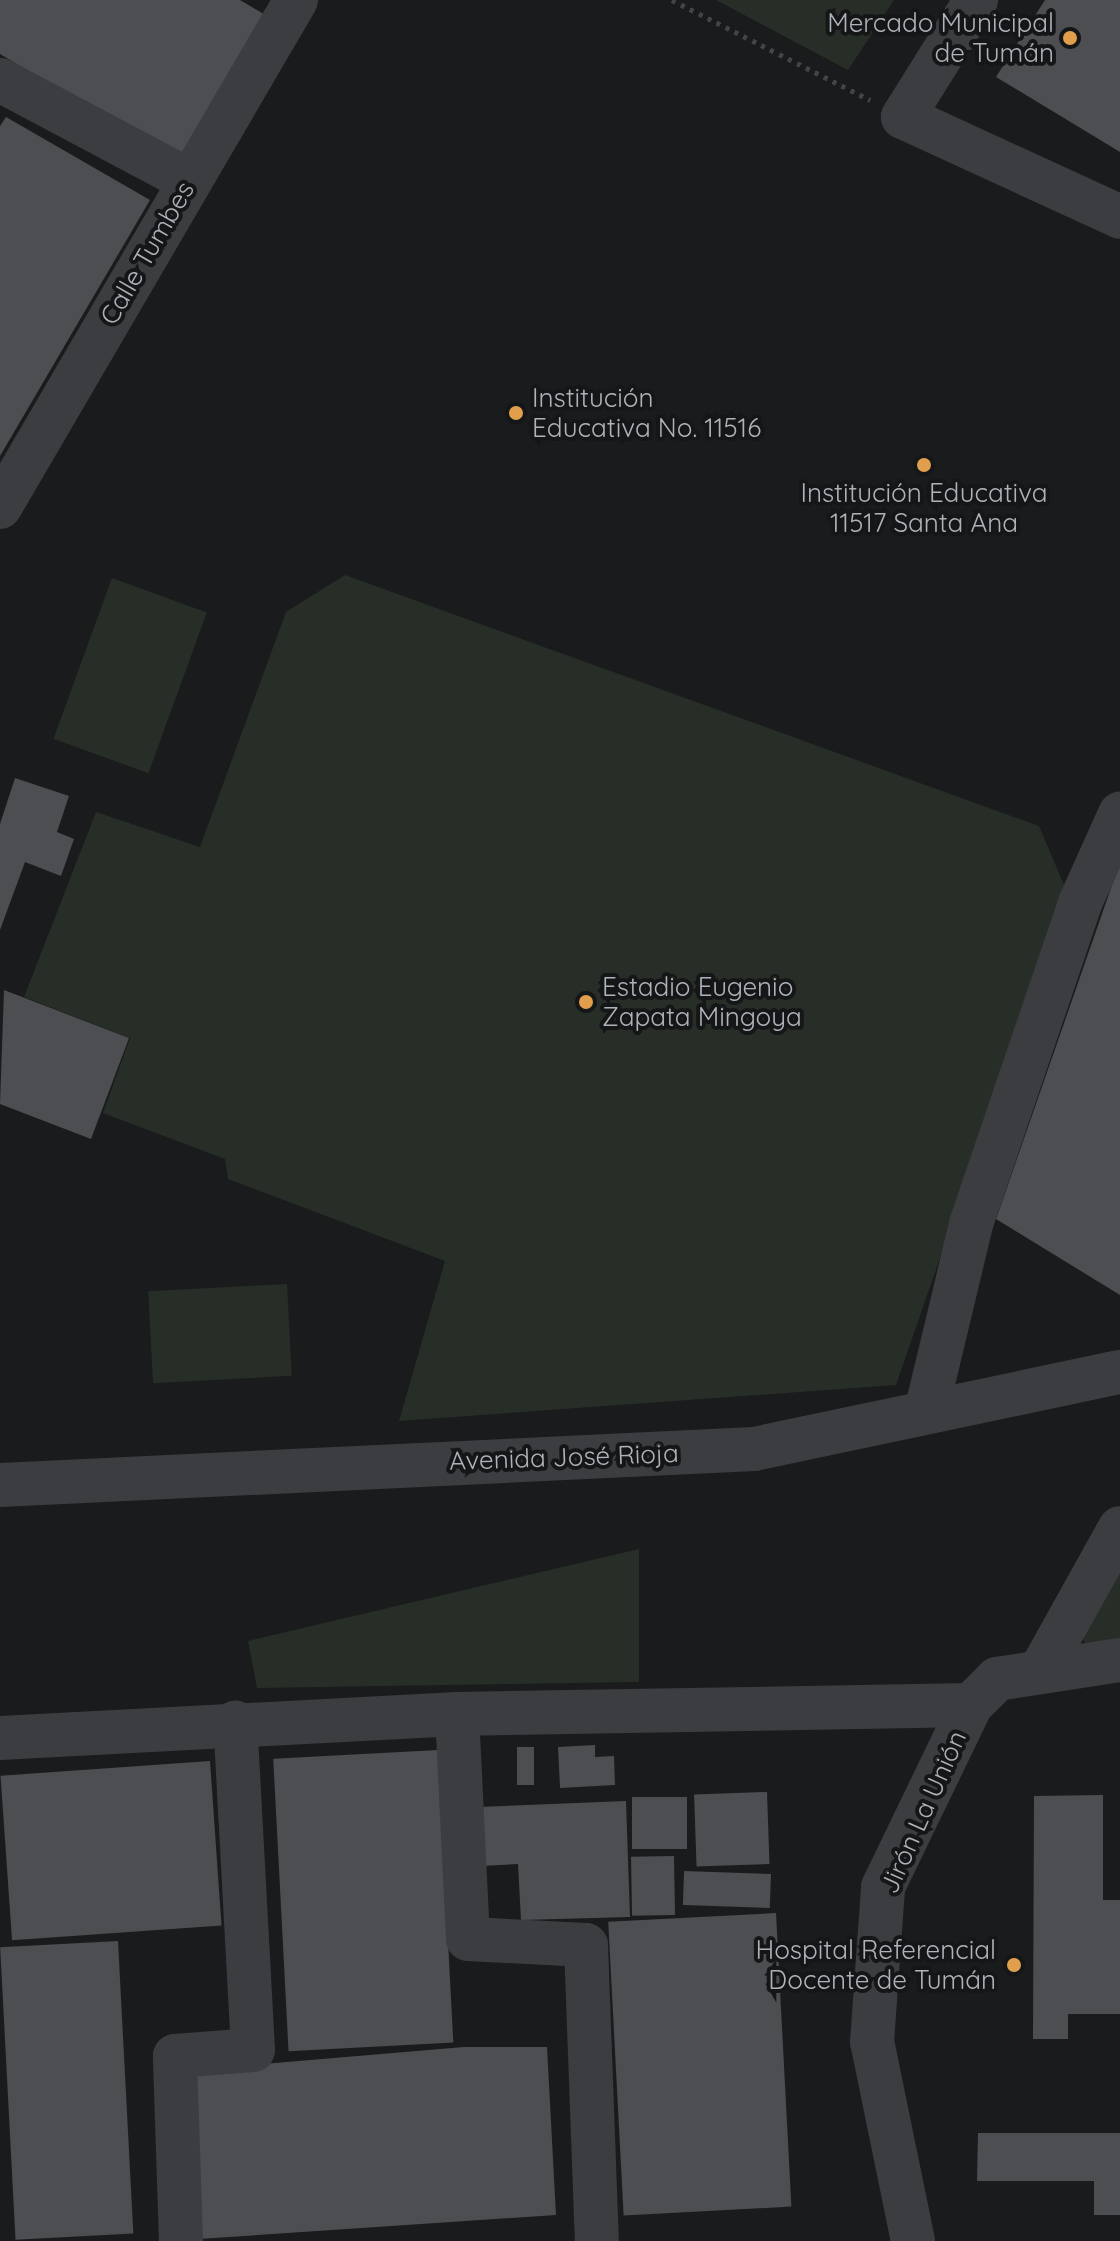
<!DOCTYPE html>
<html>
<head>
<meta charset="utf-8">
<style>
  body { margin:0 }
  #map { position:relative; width:1120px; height:2241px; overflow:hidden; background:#1a1b1c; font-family:Quicksand,sans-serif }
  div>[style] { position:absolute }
  .green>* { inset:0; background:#272e27; transform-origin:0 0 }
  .building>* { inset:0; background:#4c4e51; transform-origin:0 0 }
  .path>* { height:5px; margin-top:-2.5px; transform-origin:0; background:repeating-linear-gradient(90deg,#424448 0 4px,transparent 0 10px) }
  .minor>* { height:44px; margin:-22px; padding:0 22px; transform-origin:22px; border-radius:22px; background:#3c3d41 }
  .dots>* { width:22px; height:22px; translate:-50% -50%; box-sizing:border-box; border:4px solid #151617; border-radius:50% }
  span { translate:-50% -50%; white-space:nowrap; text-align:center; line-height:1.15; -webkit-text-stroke:8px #151617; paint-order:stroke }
  .poi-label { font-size:26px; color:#aeb3ba }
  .right { translate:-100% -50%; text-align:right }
  .left { translate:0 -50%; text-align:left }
  .street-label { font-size:26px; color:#aeb3ba }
</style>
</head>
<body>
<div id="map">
  <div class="green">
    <i style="clip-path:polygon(716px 0,894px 0,848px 70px)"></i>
    <i style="clip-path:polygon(345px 575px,1039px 826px,1067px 892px,896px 1385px,399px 1421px,445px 1261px,228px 1179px,225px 1159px,103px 1113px,130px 1038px,24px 997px,96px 812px,200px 847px,286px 612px)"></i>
    <i style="left:112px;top:578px;width:101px;height:171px;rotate:20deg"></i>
    <i style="left:287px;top:1284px;width:92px;height:139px;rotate:87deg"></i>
    <i style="clip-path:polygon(639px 1549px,639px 1682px,257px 1688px,248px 1641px)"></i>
    <i style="clip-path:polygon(1120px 1570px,1120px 1643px,1086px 1647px,1083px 1637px)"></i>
  </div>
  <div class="building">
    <i style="clip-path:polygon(0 0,240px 0,267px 16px,180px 162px,0 54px)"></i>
    <i style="clip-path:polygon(1045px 0,1120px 0,1120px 152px,996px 77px)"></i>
    <i style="clip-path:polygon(6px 117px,150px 200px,0 456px,0 126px)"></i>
    <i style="clip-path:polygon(15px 778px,69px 796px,57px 832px,74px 839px,61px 876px,25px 862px,0 930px,0 824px)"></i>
    <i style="clip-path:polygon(1120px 862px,1120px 1295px,996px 1219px)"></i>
    <i style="clip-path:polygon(4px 990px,129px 1038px,91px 1139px,0 1104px)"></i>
    <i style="clip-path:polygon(595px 1745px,595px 1757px,614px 1756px,615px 1785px,560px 1788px,558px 1747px)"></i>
    <i style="left:517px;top:1747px;width:17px;height:38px"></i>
    <i style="left:438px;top:1750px;width:293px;height:165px;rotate:87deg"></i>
    <i style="left:210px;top:1761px;width:165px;height:210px;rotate:86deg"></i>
    <i style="left:767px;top:1792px;width:72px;height:73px;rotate:88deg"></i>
    <i style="clip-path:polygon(1103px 1795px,1103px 1900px,1120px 1900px,1120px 2014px,1068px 2014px,1068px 2039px,1033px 2039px,1034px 1796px)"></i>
    <i style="left:632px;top:1797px;width:55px;height:52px"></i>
    <i style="clip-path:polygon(626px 1801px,630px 1917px,521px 1920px,518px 1864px,481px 1866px,478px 1807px)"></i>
    <i style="left:674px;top:1856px;width:59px;height:43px;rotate:89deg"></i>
    <i style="left:771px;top:1874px;width:34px;height:87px;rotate:92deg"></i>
    <i style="left:776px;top:1913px;width:294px;height:168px;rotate:87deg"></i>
    <i style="left:118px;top:1941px;width:293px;height:118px;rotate:87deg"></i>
    <i style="clip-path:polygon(464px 2047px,547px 2047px,556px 2215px,199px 2239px,190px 2070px)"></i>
    <i style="clip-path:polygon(978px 2133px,1120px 2133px,1120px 2215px,1094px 2215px,1094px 2181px,977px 2181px)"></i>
  </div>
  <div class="path">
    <i style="left:672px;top:0;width:222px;rotate:26.8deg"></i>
  </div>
  <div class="minor">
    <i style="left:976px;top:0;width:138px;rotate:122deg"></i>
    <i style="left:903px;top:117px;width:239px;rotate:24.7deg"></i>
    <i style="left:0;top:80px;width:213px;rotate:28deg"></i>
    <i style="left:0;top:507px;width:587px;rotate:-59.72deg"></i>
    <i style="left:926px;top:1412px;width:196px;rotate:-76.5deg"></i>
    <i style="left:972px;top:1221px;width:336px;rotate:-71.2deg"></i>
    <i style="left:1080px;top:903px;width:98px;rotate:-65.8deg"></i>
    <i style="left:0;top:1485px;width:755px;rotate:-2.73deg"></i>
    <i style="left:754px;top:1449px;width:374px;rotate:-11.9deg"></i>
    <i style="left:1042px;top:1668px;width:160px;rotate:-60.9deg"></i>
    <i style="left:457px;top:1714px;width:225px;rotate:87.2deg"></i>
    <i style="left:468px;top:1939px;width:118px;rotate:2.9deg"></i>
    <i style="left:586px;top:1945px;width:296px;rotate:87.9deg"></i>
    <i style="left:0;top:1738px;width:458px;rotate:-3deg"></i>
    <i style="left:457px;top:1714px;width:514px;rotate:-1deg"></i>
    <i style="left:181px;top:2241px;width:185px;rotate:-91.9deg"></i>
    <i style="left:175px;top:2056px;width:78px;rotate:-4.4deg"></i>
    <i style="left:253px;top:2050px;width:328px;rotate:-93.1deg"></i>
    <i style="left:913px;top:2241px;width:203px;rotate:-101.6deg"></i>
    <i style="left:872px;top:2042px;width:155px;rotate:-85.9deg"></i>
    <i style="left:883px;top:1887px;width:202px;rotate:-64.2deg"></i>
    <i style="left:971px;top:1705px;width:37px;rotate:-45deg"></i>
    <i style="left:997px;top:1679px;width:124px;rotate:-8.8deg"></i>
  </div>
  <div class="dots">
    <i style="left:1070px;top:38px;background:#e19f4e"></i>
    <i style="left:516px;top:413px;background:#e19f4e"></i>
    <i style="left:924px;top:465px;background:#e19f4e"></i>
    <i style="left:586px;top:1002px;background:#e19f4e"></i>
    <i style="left:1014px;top:1965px;background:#e19f4e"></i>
  </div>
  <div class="poi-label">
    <span class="right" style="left:1054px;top:38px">Mercado Municipal<br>de Tumán</span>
    <span class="left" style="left:532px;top:413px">Institución<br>Educativa No. 11516</span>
    <span style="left:924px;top:508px">Institución Educativa<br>11517 Santa Ana</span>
    <span class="left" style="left:602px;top:1002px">Estadio Eugenio<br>Zapata Mingoya</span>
    <span class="right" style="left:996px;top:1965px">Hospital Referencial<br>Docente de Tumán</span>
  </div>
  <div class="street-label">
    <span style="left:147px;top:253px;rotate:-60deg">Calle Tumbes</span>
    <span style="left:564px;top:1457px;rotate:-2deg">Avenida José Rioja</span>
    <span style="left:923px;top:1812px;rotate:-66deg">Jirón La Unión</span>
  </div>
</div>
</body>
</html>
